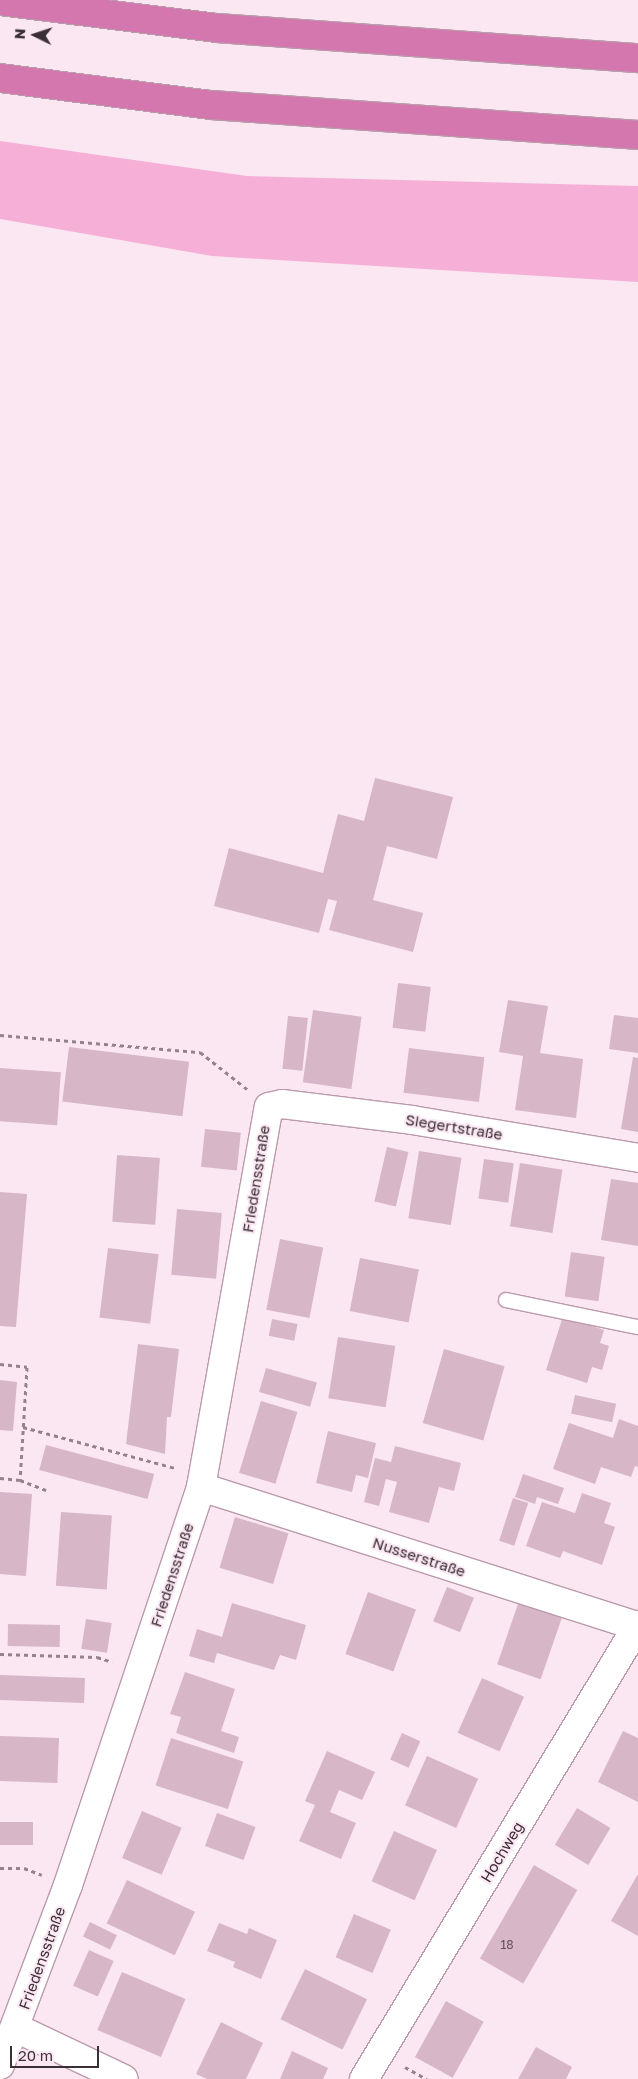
<!DOCTYPE html>
<html>
<head>
<meta charset="utf-8">
<style>
  body { margin:0 }
  #map { position:relative; width:638px; height:2079px; overflow:hidden; background:#fbe7f2; font-family:"Golos Text",sans-serif }
  div>[style] { position:absolute }
  .green>* { inset:0; background:#f6b0d8 }
  .building>* { inset:0; background:#d7b6c8; transform-origin:0 0 }
  .path>* { height:3px; margin-top:-1.5px; transform-origin:0; background:repeating-linear-gradient(90deg,#92828b 0 4px,transparent 0 8px) }
  .roads { filter:drop-shadow(1px 0 #ba9aab) drop-shadow(-1px 0 #ba9aab) drop-shadow(0 1px #ba9aab) drop-shadow(0 -1px #ba9aab) }
  .lane>* { height:14px; margin:-7px; padding:0 7px; transform-origin:7px; border-radius:7px; background:#fff }
  .street>* { height:28px; margin:-14px; padding:0 14px; transform-origin:14px; border-radius:14px; background:#fff }
  .highway>* { height:28px; margin:-14px; padding:0 14px; transform-origin:14px; border-radius:14px; background:#d477ae }
  span { translate:-50% -50%; white-space:nowrap; text-align:center; line-height:1.15; -webkit-text-stroke:4px #fbe7f2; paint-order:stroke }
  .number-label { font-size:12px; color:#62515a }
  .number-label span { -webkit-text-stroke-width:0 }
  .street-label { font-size:15px; color:#3b2f36 }
  .north { position:absolute; left:10px; top:10px; width:50px; height:50px; -webkit-text-stroke:4px #fbe7f2; paint-order:stroke; rotate:274deg; font-size:14px; font-weight:700; line-height:20px; text-align:center; color:#3b2f36 }
  .north::after { content:''; display:block; margin:auto; width:18px; height:22px; background:#3b2f36; clip-path:polygon(50% 0,100% 100%,50% 72%,0 100%) }
  .scale { position:absolute; left:10px; top:2046px; width:89px; height:22px; box-sizing:border-box; border:2px solid #3b2f36; border-top:0; padding-left:6px; font-size:15px; line-height:18px; white-space:nowrap; color:#3b2f36; -webkit-text-stroke:4px #fbe7f2; paint-order:stroke }
</style>
</head>
<body>
<div id="map">
  <div class="green">
    <i style="clip-path:polygon(0 141px,247px 176px,638px 186px,638px 282px,212px 256px,0 219px)"></i>
  </div>
  <div class="building">
    <i style="clip-path:polygon(375px 778px,453px 797px,437px 859px,387px 846px,373px 900px,423px 913px,413px 952px,329px 930px,337px 901px,328px 899px,319px 933px,214px 906px,229px 848px,323px 873px,338px 814px,364px 821px)"></i>
    <i style="left:398px;top:983px;width:33px;height:45px;rotate:7deg"></i>
    <i style="clip-path:polygon(508px 1000px,548px 1006px,540px 1053px,583px 1059px,576px 1118px,515px 1110px,523px 1056px,499px 1052px)"></i>
    <i style="left:313px;top:1010px;width:49px;height:73px;rotate:8deg"></i>
    <i style="clip-path:polygon(614px 1015px,638px 1018px,638px 1053px,609px 1049px)"></i>
    <i style="left:288px;top:1016px;width:20px;height:53px;rotate:6deg"></i>
    <i style="left:69px;top:1047px;width:121px;height:55px;rotate:7deg"></i>
    <i style="left:409px;top:1048px;width:76px;height:45px;rotate:7deg"></i>
    <i style="clip-path:polygon(633px 1057px,638px 1058px,638px 1132px,621px 1129px)"></i>
    <i style="left:0;top:1068px;width:61px;height:53px;rotate:4deg"></i>
    <i style="left:205px;top:1129px;width:36px;height:38px;rotate:6deg"></i>
    <i style="left:387px;top:1147px;width:22px;height:56px;rotate:13deg"></i>
    <i style="left:419px;top:1151px;width:43px;height:68px;rotate:9deg"></i>
    <i style="left:117px;top:1155px;width:43px;height:67px;rotate:4deg"></i>
    <i style="left:484px;top:1159px;width:30px;height:40px;rotate:8deg"></i>
    <i style="left:520px;top:1163px;width:43px;height:64px;rotate:9deg"></i>
    <i style="clip-path:polygon(611px 1179px,638px 1183px,638px 1246px,601px 1240px)"></i>
    <i style="clip-path:polygon(0 1192px,27px 1194px,16px 1327px,0 1326px)"></i>
    <i style="left:177px;top:1209px;width:45px;height:66px;rotate:5deg"></i>
    <i style="left:280px;top:1239px;width:44px;height:72px;rotate:11deg"></i>
    <i style="left:108px;top:1248px;width:51px;height:70px;rotate:7deg"></i>
    <i style="left:571px;top:1252px;width:34px;height:45px;rotate:8deg"></i>
    <i style="left:360px;top:1258px;width:60px;height:54px;rotate:11deg"></i>
    <i style="clip-path:polygon(563px 1316px,604px 1330px,600px 1343px,609px 1346px,602px 1370px,592px 1367px,587px 1383px,546px 1370px)"></i>
    <i style="left:272px;top:1319px;width:26px;height:17px;rotate:11deg"></i>
    <i style="left:338px;top:1337px;width:58px;height:62px;rotate:9deg"></i>
    <i style="clip-path:polygon(138px 1344px,179px 1349px,171px 1417px,167px 1417px,165px 1454px,126px 1444px)"></i>
    <i style="left:444px;top:1349px;width:63px;height:77px;rotate:16deg"></i>
    <i style="left:266px;top:1368px;width:53px;height:25px;rotate:16deg"></i>
    <i style="clip-path:polygon(0 1380px,17px 1382px,13px 1431px,0 1430px)"></i>
    <i style="left:575px;top:1395px;width:42px;height:19px;rotate:12deg"></i>
    <i style="left:261px;top:1401px;width:38px;height:75px;rotate:17deg"></i>
    <i style="clip-path:polygon(619px 1419px,638px 1426px,638px 1467px,635px 1466px,631px 1477px,601px 1467px,595px 1484px,553px 1469px,569px 1423px,613px 1438px)"></i>
    <i style="clip-path:polygon(328px 1431px,376px 1443px,368px 1478px,356px 1475px,352px 1492px,316px 1483px)"></i>
    <i style="left:46px;top:1445px;width:112px;height:26px;rotate:15deg"></i>
    <i style="clip-path:polygon(395px 1446px,461px 1463px,454px 1491px,439px 1487px,429px 1523px,389px 1512px,397px 1482px,386px 1479px,379px 1506px,364px 1502px,375px 1458px,391px 1462px)"></i>
    <i style="clip-path:polygon(523px 1474px,564px 1488px,558px 1504px,537px 1497px,535px 1504px,515px 1497px)"></i>
    <i style="clip-path:polygon(0 1492px,32px 1494px,26px 1576px,0 1574px)"></i>
    <i style="clip-path:polygon(582px 1493px,611px 1503px,604px 1523px,615px 1527px,602px 1565px,563px 1551px,560px 1558px,526px 1546px,542px 1502px,575px 1513px)"></i>
    <i style="left:513px;top:1498px;width:16px;height:45px;rotate:18deg"></i>
    <i style="left:61px;top:1512px;width:51px;height:74px;rotate:4deg"></i>
    <i style="left:235px;top:1517px;width:56px;height:53px;rotate:17deg"></i>
    <i style="left:447px;top:1587px;width:29px;height:37px;rotate:22deg"></i>
    <i style="left:368px;top:1592px;width:51px;height:66px;rotate:20deg"></i>
    <i style="left:519px;top:1601px;width:46px;height:67px;rotate:19deg"></i>
    <i style="clip-path:polygon(232px 1603px,306px 1625px,296px 1660px,280px 1655px,274px 1670px,217px 1653px,214px 1663px,189px 1656px,197px 1629px,222px 1637px)"></i>
    <i style="left:86px;top:1619px;width:26px;height:30px;rotate:9deg"></i>
    <i style="left:8px;top:1624px;width:52px;height:22px;rotate:1deg"></i>
    <i style="clip-path:polygon(185px 1672px,235px 1689px,221px 1731px,239px 1737px,234px 1753px,176px 1733px,181px 1717px,170px 1714px)"></i>
    <i style="left:0;top:1675px;width:85px;height:25px;rotate:2deg"></i>
    <i style="left:482px;top:1678px;width:46px;height:60px;rotate:24deg"></i>
    <i style="clip-path:polygon(623px 1731px,638px 1738px,638px 1802px,598px 1782px)"></i>
    <i style="left:402px;top:1733px;width:20px;height:29px;rotate:24deg"></i>
    <i style="left:0;top:1736px;width:59px;height:45px;rotate:2deg"></i>
    <i style="left:171px;top:1738px;width:76px;height:50px;rotate:18deg"></i>
    <i style="clip-path:polygon(327px 1751px,375px 1772px,362px 1800px,339px 1790px,330px 1812px,356px 1823px,341px 1859px,299px 1841px,315px 1805px,305px 1801px)"></i>
    <i style="left:427px;top:1756px;width:56px;height:54px;rotate:24deg"></i>
    <i style="left:577px;top:1808px;width:39px;height:43px;rotate:31deg"></i>
    <i style="left:142px;top:1811px;width:43px;height:51px;rotate:23deg"></i>
    <i style="left:217px;top:1813px;width:41px;height:35px;rotate:20deg"></i>
    <i style="left:0;top:1822px;width:33px;height:23px"></i>
    <i style="left:394px;top:1831px;width:47px;height:55px;rotate:24deg"></i>
    <i style="left:534px;top:1865px;width:50px;height:108px;rotate:30deg"></i>
    <i style="clip-path:polygon(638px 1874px,638px 1936px,611px 1921px)"></i>
    <i style="left:127px;top:1880px;width:75px;height:48px;rotate:25deg"></i>
    <i style="left:354px;top:1914px;width:40px;height:47px;rotate:23deg"></i>
    <i style="left:90px;top:1922px;width:30px;height:16px;rotate:26deg"></i>
    <i style="clip-path:polygon(219px 1923px,247px 1934px,249px 1928px,277px 1940px,261px 1979px,233px 1967px,235px 1962px,207px 1951px)"></i>
    <i style="left:89px;top:1950px;width:27px;height:39px;rotate:24deg"></i>
    <i style="left:305px;top:1969px;width:69px;height:56px;rotate:26deg"></i>
    <i style="left:122px;top:1972px;width:69px;height:63px;rotate:23deg"></i>
    <i style="left:446px;top:2001px;width:43px;height:64px;rotate:29deg"></i>
    <i style="clip-path:polygon(221px 2022px,263px 2043px,246px 2079px,207px 2079px,196px 2074px)"></i>
    <i style="clip-path:polygon(536px 2047px,572px 2067px,566px 2079px,518px 2079px)"></i>
    <i style="clip-path:polygon(292px 2051px,328px 2068px,323px 2079px,280px 2079px)"></i>
  </div>
  <div class="path">
    <i style="left:0;top:1035px;width:201px;rotate:4.9deg"></i>
    <i style="left:200px;top:1052px;width:60px;rotate:38.2deg"></i>
    <i style="left:0;top:1364px;width:27px;rotate:6deg"></i>
    <i style="left:27px;top:1367px;width:113px;rotate:93.5deg"></i>
    <i style="left:23px;top:1427px;width:157px;rotate:15.1deg"></i>
    <i style="left:0;top:1478px;width:20px;rotate:6deg"></i>
    <i style="left:20px;top:1480px;width:28px;rotate:21deg"></i>
    <i style="left:0;top:1654px;width:97px;rotate:1.8deg"></i>
    <i style="left:97px;top:1657px;width:16px;rotate:18deg"></i>
    <i style="left:0;top:1868px;width:24px"></i>
    <i style="left:24px;top:1868px;width:19px;rotate:21deg"></i>
    <i style="left:405px;top:2067px;width:25px;rotate:29deg"></i>
  </div>
  <div class="roads">
    <div class="lane">
      <i style="left:506px;top:1300px;width:135px;rotate:11.6deg"></i>
    </div>
    <div class="street">
      <i style="left:201px;top:1487px;width:458px;rotate:17.7deg"></i>
      <i style="left:16px;top:2028px;width:119px;rotate:25.3deg"></i>
      <i style="left:0;top:2065px;width:192px;rotate:-69.3deg"></i>
      <i style="left:68px;top:1885px;width:420px;rotate:-71.5deg"></i>
      <i style="left:201px;top:1487px;width:386px;rotate:-79.9deg"></i>
      <i style="left:269px;top:1107px;width:13px;rotate:-13deg"></i>
      <i style="left:282px;top:1104px;width:131px;rotate:7deg"></i>
      <i style="left:412px;top:1120px;width:229px;rotate:9.5deg"></i>
      <i style="left:364px;top:2079px;width:530px;rotate:-58.89deg"></i>
    </div>
    <div class="highway">
      <i style="left:0;top:1px;width:219px;rotate:7.1deg"></i>
      <i style="left:217px;top:28px;width:422px;rotate:4.1deg"></i>
      <i style="left:0;top:78px;width:213px;rotate:7.3deg"></i>
      <i style="left:211px;top:105px;width:428px;rotate:4deg"></i>
    </div>
  </div>
  <div class="number-label">
    <span style="left:507px;top:1945px">18</span>
  </div>
  <div class="street-label">
    <span style="left:454px;top:1127px;rotate:9deg">Siegertstraße</span>
    <span style="left:256px;top:1179px;rotate:-81deg">Friedensstraße</span>
    <span style="left:419px;top:1557px;rotate:18deg">Nusserstraße</span>
    <span style="left:172px;top:1575px;rotate:-72deg">Friedensstraße</span>
    <span style="left:502px;top:1852px;rotate:-59deg">Hochweg</span>
    <span style="left:42px;top:1958px;rotate:-70deg">Friedensstraße</span>
  </div>
  <div class="north">N</div>
  <div class="scale">20 m</div>
</div>
</body>
</html>
